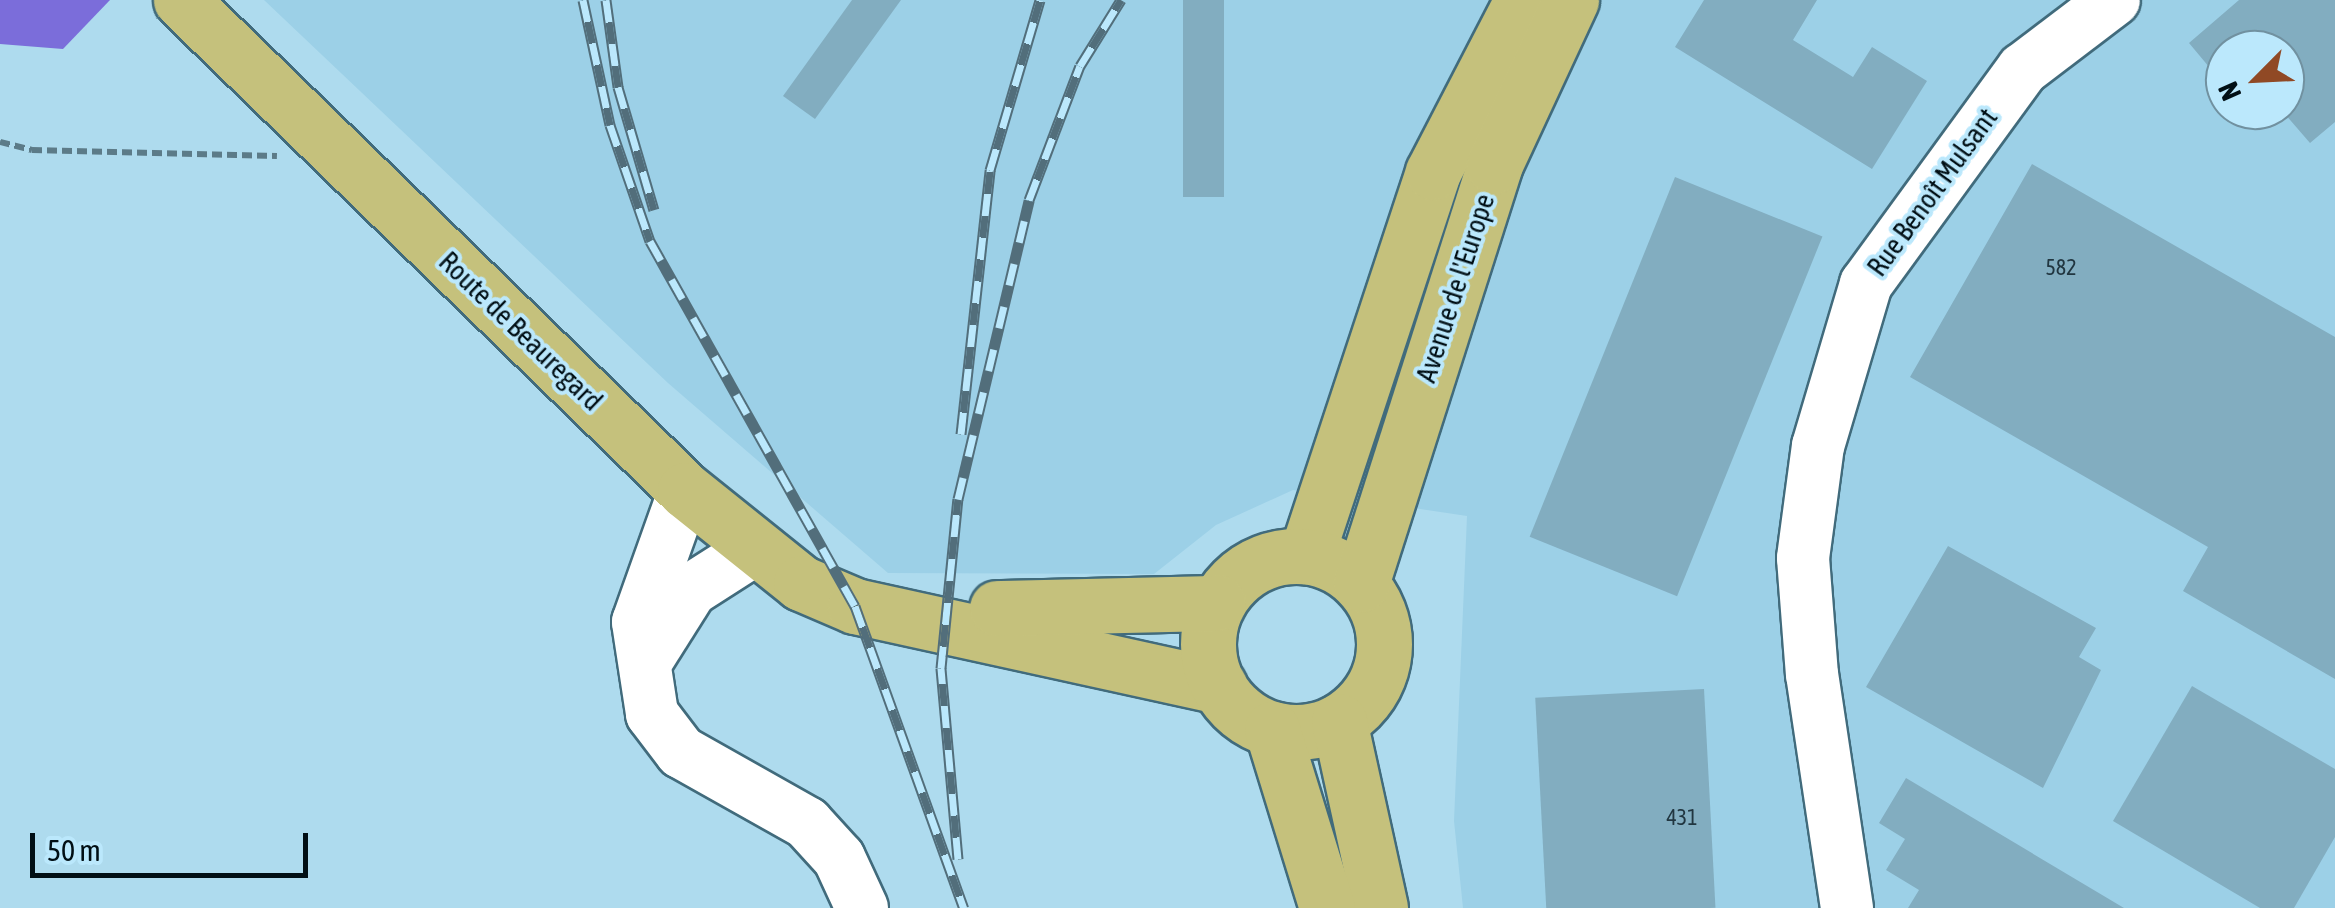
<!DOCTYPE html>
<html>
<head>
<meta charset="utf-8">
<style>
  body { margin:0 }
  #map { position:relative; width:2335px; height:908px; overflow:hidden; background:#aedbee; font-family:"Asap Condensed",sans-serif }
  div>[style] { position:absolute }
  .built>* { inset:0; background:#9cd0e7 }
  .water>* { inset:0; background:#7b6dda }
  .building>* { inset:0; background:#82adc0; transform-origin:0 0 }
  .path>* { height:6px; margin-top:-3px; transform-origin:0; background:repeating-linear-gradient(90deg,#5c7b88 0 10px,transparent 0 15px) }
  .roads { filter:drop-shadow(2px 0 #416b7c) drop-shadow(-2px 0 #416b7c) drop-shadow(0 2px #416b7c) drop-shadow(0 -2px #416b7c) }
  .minor>* { height:52px; margin:-26px; padding:0 26px; transform-origin:26px; border-radius:26px; background:#fff }
  .major>* { height:55px; margin:-27.5px; padding:0 27.5px; transform-origin:27.5px; border-radius:27.5px; background:#c5c17c }
  .major>.ring { margin:-27.5px; padding:0; box-sizing:content-box; background:none; border:55px solid #c5c17c; border-radius:50% }
  .rail>* { height:11px; margin-top:-5.5px; transform-origin:0; background:repeating-linear-gradient(90deg,#bbe8fc 0 22px,#526e7b 0 44px); box-sizing:border-box; border-block:2px solid #526e7b }
  span { translate:-50% -50%; white-space:nowrap; text-align:center; line-height:1.15; -webkit-text-stroke:8px #bbe8fc; paint-order:stroke }
  .number-label { font-size:22px; color:#213640 }
  .number-label span { -webkit-text-stroke-width:0 }
  .street-label { font-size:28px; color:#010f15 }
  .north { position:absolute; left:2205px; top:30px; width:100px; height:100px; box-sizing:border-box; background:#bbe8fc; border:2px solid #7191a0; border-radius:50%; rotate:246deg; font-size:28px; font-weight:700; line-height:40px; text-align:center; color:#010f15 }
  .north::after { content:''; display:block; margin:auto; width:35px; height:45px; background:#904925; clip-path:polygon(50% 0,100% 100%,50% 72%,0 100%) }
  .scale { position:absolute; left:30px; top:833px; width:278px; height:45px; box-sizing:border-box; border:5px solid #010f15; border-top:0; padding-left:12px; font-size:30px; line-height:35px; white-space:nowrap; color:#010f15; -webkit-text-stroke:8px #bbe8fc; paint-order:stroke }
</style>
</head>
<body>
<div id="map">
  <div class="built">
    <i style="clip-path:polygon(evenodd,264px 0,2335px 0,2335px 908px,1463px 908px,1454px 821px,1467px 516px,1293px 490px,1216px 525px,1154px 574px,888px 573px,668px 383px,264px 0,2225px 50px,2285px 50px,2285px 110px,2225px 110px,2225px 50px)"></i>
  </div>
  <div class="water">
    <i style="clip-path:polygon(0 0,110px 0,63px 49px,0 44px)"></i>
  </div>
  <div class="building">
    <i style="clip-path:polygon(852px 0,901px 0,815px 119px,783px 96px)"></i>
    <i style="left:1183px;top:0;width:41px;height:197px"></i>
    <i style="clip-path:polygon(1704px 0,1817px 0,1793px 40px,1853px 77px,1872px 47px,1927px 81px,1872px 169px,1675px 47px)"></i>
    <i style="clip-path:polygon(2239px 0,2335px 0,2335px 122px,2310px 143px,2285px 114px,2285px 50px,2231px 50px,2225px 43px,2225px 86px,2189px 43px)"></i>
    <i style="clip-path:polygon(2032px 164px,2335px 337px,2335px 679px,2183px 591px,2208px 547px,1910px 377px)"></i>
    <i style="left:1675px;top:177px;width:159px;height:388px;rotate:22deg"></i>
    <i style="clip-path:polygon(1948px 546px,2096px 628px,2079px 657px,2101px 670px,2043px 788px,1866px 687px)"></i>
    <i style="clip-path:polygon(2192px 686px,2335px 769px,2335px 837px,2294px 908px,2260px 908px,2113px 821px)"></i>
    <i style="left:1704px;top:689px;width:219px;height:169px;rotate:87deg"></i>
    <i style="clip-path:polygon(1906px 778px,2124px 908px,1908px 908px,1919px 890px,1886px 870px,1905px 839px,1879px 823px)"></i>
  </div>
  <div class="path">
    <i style="left:0;top:142px;width:33px;rotate:14deg"></i>
    <i style="left:32px;top:150px;width:245px;rotate:1.4deg"></i>
  </div>
  <div class="roads">
    <div class="minor">
      <i style="left:685px;top:490px;width:140px;rotate:109.6deg"></i>
      <i style="left:638px;top:622px;width:93px;rotate:81.3deg"></i>
      <i style="left:652px;top:714px;width:48px;rotate:52.7deg"></i>
      <i style="left:681px;top:752px;width:145px;rotate:29.4deg"></i>
      <i style="left:807px;top:823px;width:47px;rotate:47.6deg"></i>
      <i style="left:839px;top:858px;width:55px;rotate:65.3deg"></i>
      <i style="left:650px;top:655px;width:77px;rotate:-57.8deg"></i>
      <i style="left:691px;top:590px;width:76px;rotate:-32.6deg"></i>
      <i style="left:1847px;top:908px;width:236px;rotate:-98.5deg"></i>
      <i style="left:1812px;top:675px;width:117px;rotate:-94.4deg"></i>
      <i style="left:1803px;top:558px;width:113px;rotate:-82.4deg"></i>
      <i style="left:1818px;top:446px;width:169px;rotate:-73.5deg"></i>
      <i style="left:1866px;top:284px;width:266px;rotate:-53.9deg"></i>
      <i style="left:2023px;top:69px;width:114px;rotate:-37.2deg"></i>
    </div>
    <div class="major">
      <i style="left:181px;top:0;width:703px;rotate:44.19deg"></i>
      <i style="left:685px;top:490px;width:149px;rotate:38.7deg"></i>
      <i style="left:801px;top:583px;width:59px;rotate:23.1deg"></i>
      <i style="left:855px;top:606px;width:373px;rotate:12.4deg"></i>
      <i style="left:1306px;top:556px;width:404px;rotate:-71.7deg"></i>
      <i style="left:1433px;top:172px;width:194px;rotate:-62.6deg"></i>
      <i class="ring" style="left:1208px;top:556px;width:121px;height:121px"></i>
      <i style="left:1361px;top:584px;width:439px;rotate:-72.3deg"></i>
      <i style="left:1494px;top:166px;width:183px;rotate:-65.1deg"></i>
      <i style="left:997px;top:608px;width:221px;rotate:-1.3deg"></i>
      <i style="left:1339px;top:721px;width:191px;rotate:77.6deg"></i>
      <i style="left:1272px;top:729px;width:187px;rotate:72.9deg"></i>
    </div>
  </div>
  <div class="rail">
    <i style="left:583px;top:0;width:128px;rotate:77.8deg"></i>
    <i style="left:610px;top:125px;width:123px;rotate:71deg"></i>
    <i style="left:650px;top:241px;width:419px;rotate:60.7deg"></i>
    <i style="left:855px;top:606px;width:321px;rotate:70.2deg"></i>
    <i style="left:606px;top:0;width:88px;rotate:82.1deg"></i>
    <i style="left:618px;top:87px;width:128px;rotate:73.7deg"></i>
    <i style="left:961px;top:434px;width:266px;rotate:-83.7deg"></i>
    <i style="left:990px;top:170px;width:177px;rotate:-73.6deg"></i>
    <i style="left:958px;top:859px;width:192px;rotate:-95.1deg"></i>
    <i style="left:941px;top:668px;width:170px;rotate:-84.3deg"></i>
    <i style="left:958px;top:499px;width:307px;rotate:-76.6deg"></i>
    <i style="left:1029px;top:200px;width:143px;rotate:-69.2deg"></i>
    <i style="left:1080px;top:66px;width:78px;rotate:-58.2deg"></i>
  </div>
  <div class="number-label">
    <span style="left:2061px;top:268px">582</span>
    <span style="left:1682px;top:818px">431</span>
  </div>
  <div class="street-label">
    <span style="left:1932px;top:192px;rotate:-54deg">Rue Benoît Mulsant</span>
    <span style="left:1455px;top:288px;rotate:-72deg">Avenue de l'Europe</span>
    <span style="left:521px;top:331px;rotate:44deg">Route de Beauregard</span>
  </div>
  <div class="north">N</div>
  <div class="scale">50 m</div>
</div>
</body>
</html>
